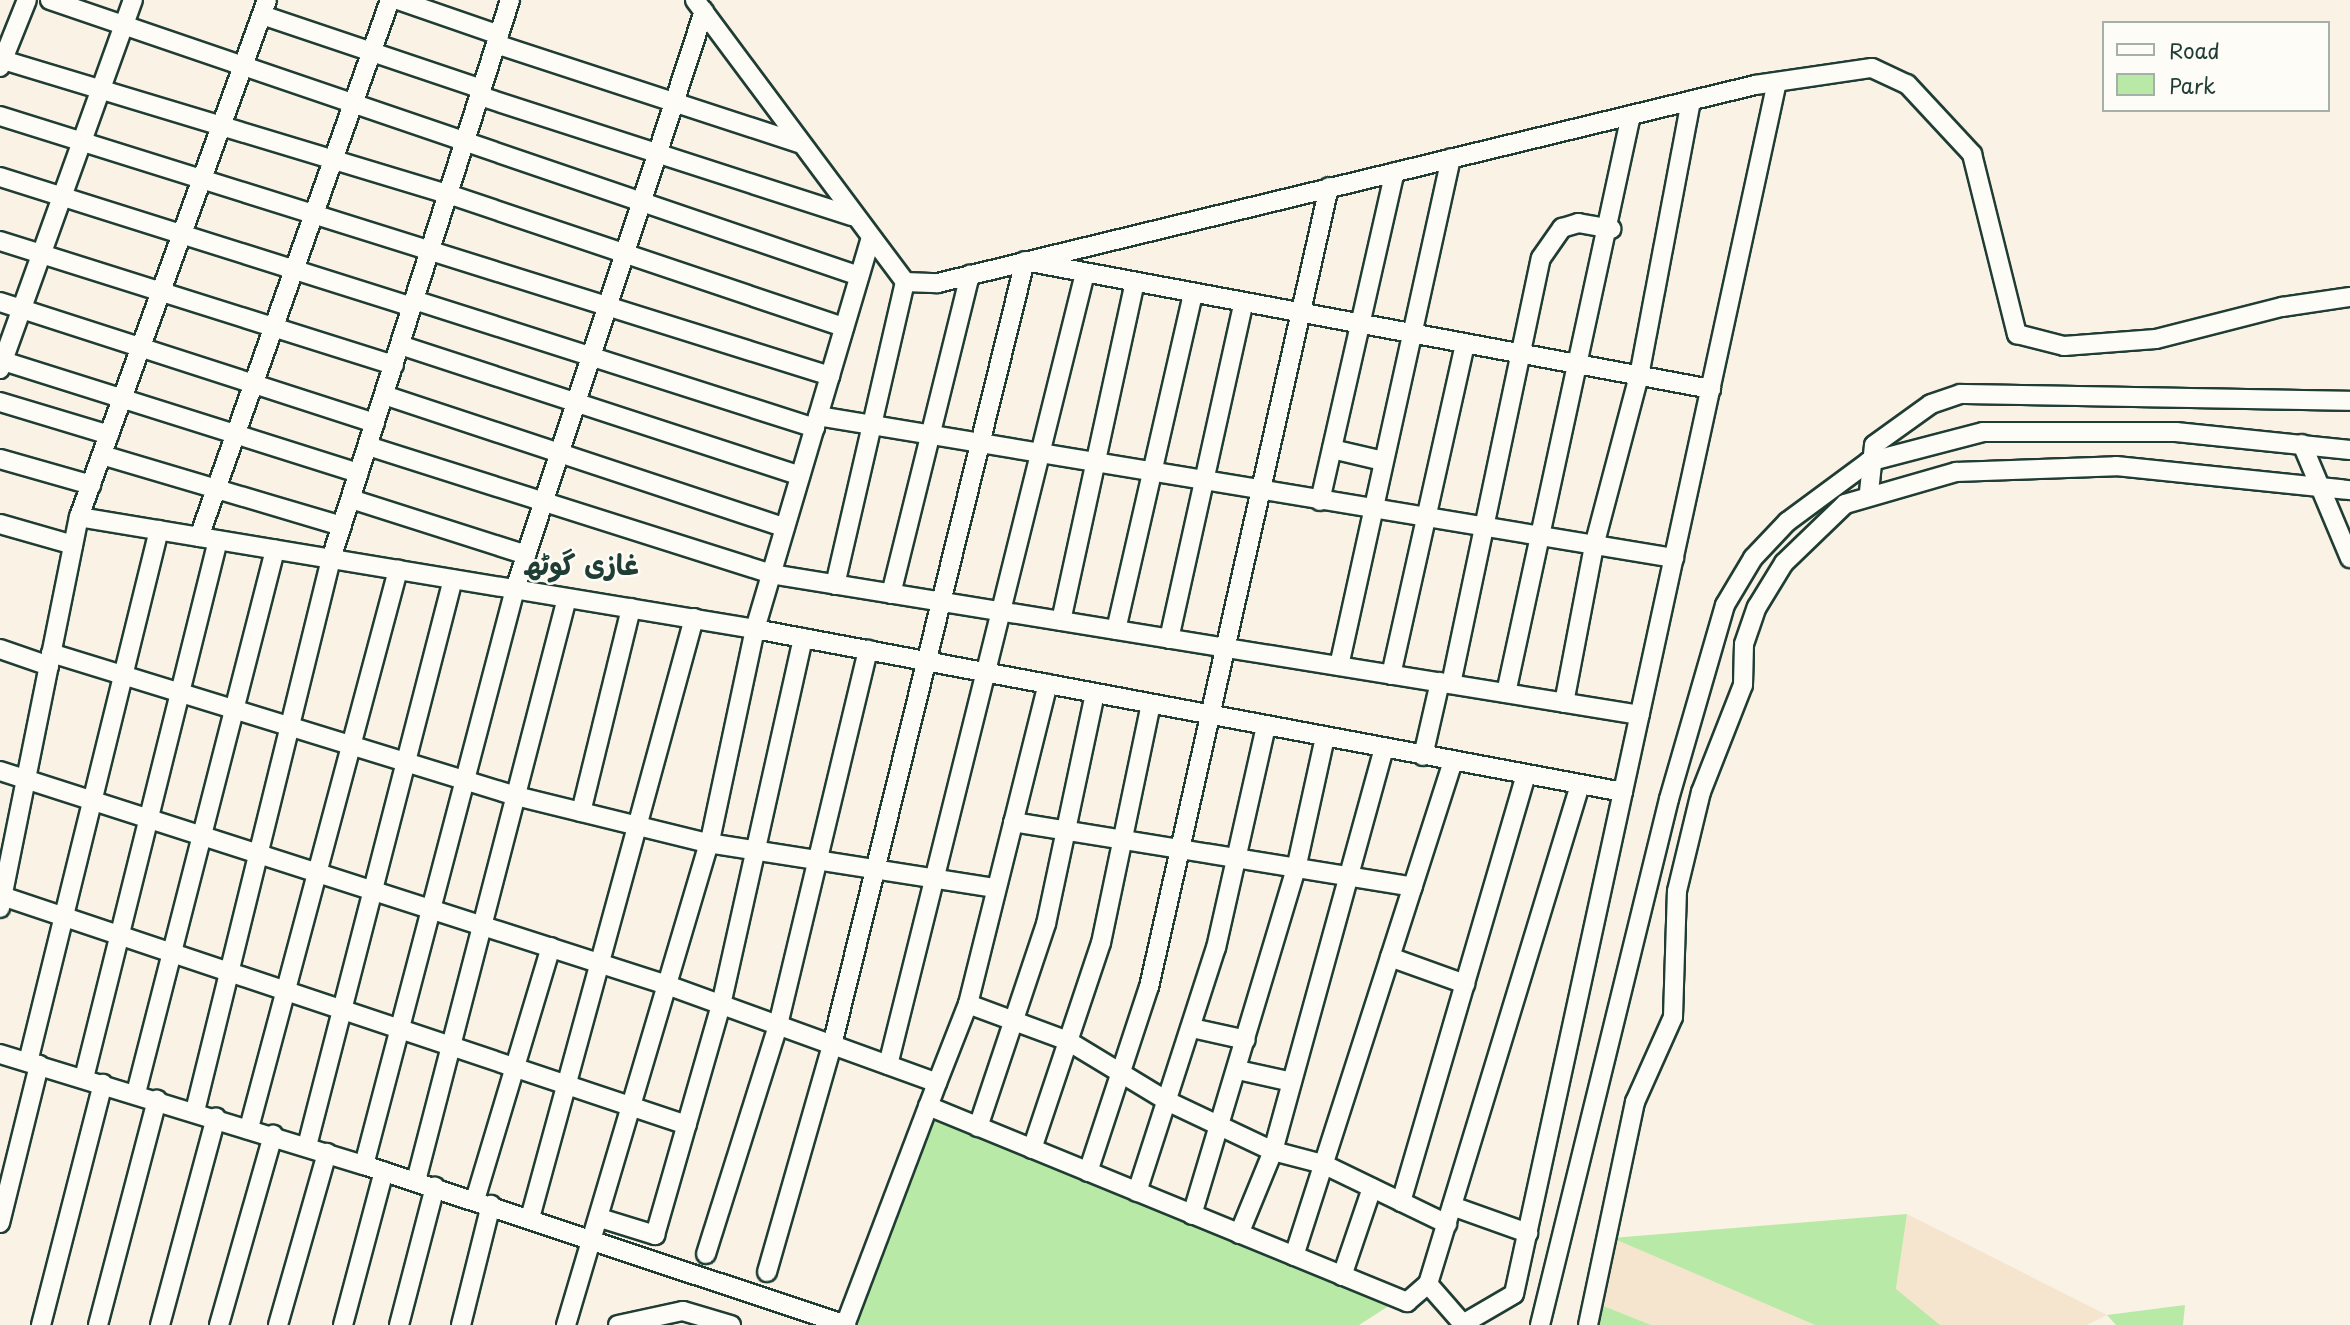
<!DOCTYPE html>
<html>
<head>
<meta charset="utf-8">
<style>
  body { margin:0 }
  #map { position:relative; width:2350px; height:1325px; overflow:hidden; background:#f9f2e5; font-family:"Playpen Sans","Playpen Sans Arabic",sans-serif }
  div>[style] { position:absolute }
  .built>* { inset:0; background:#f5e5cf }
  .green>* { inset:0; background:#b9e9a7 }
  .roads { filter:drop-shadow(2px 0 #1f3d34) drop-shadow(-2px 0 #1f3d34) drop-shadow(0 2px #1f3d34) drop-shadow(0 -2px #1f3d34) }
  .minor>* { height:18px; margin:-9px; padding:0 9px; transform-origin:9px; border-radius:9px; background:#fdfcf7 }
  span { translate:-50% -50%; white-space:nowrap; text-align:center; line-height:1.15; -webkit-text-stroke:5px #fdfcf7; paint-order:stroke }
  .district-label { font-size:28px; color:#1f3d34; font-weight:700 }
  .legend { position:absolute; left:2102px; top:21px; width:228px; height:91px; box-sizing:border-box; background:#fdfcf7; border:2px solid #a4b0a9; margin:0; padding:9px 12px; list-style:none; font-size:21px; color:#1f3d34 }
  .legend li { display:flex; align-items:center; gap:14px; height:35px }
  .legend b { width:35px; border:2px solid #a4b0a9 }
</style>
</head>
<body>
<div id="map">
  <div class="built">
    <i style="clip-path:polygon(1907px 1214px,2107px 1315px,2087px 1325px,1940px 1325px,1896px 1290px)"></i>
    <i style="clip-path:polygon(1612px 1238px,1815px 1325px,1651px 1325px,1591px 1301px)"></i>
  </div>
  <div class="green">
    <i style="clip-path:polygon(928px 1106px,1398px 1300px,1359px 1325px,846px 1325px)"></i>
    <i style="clip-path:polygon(1907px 1214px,1896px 1289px,1940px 1325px,1815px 1325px,1612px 1238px)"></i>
    <i style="clip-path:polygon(1591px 1301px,1651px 1325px,1579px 1325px)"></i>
    <i style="clip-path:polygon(2185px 1305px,2183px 1325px,2116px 1325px,2107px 1315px)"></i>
  </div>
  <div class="roads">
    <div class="minor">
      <i style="left:50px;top:0;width:855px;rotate:18.84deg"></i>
      <i style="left:398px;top:0;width:107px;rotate:19.1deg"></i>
      <i style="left:695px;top:0;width:352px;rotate:53.3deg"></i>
      <i style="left:905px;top:282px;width:33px;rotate:2deg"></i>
      <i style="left:938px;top:283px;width:841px;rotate:-13.62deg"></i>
      <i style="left:1755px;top:85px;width:118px;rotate:-8.3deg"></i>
      <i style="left:1872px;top:68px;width:38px;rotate:25deg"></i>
      <i style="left:1907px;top:84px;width:96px;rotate:47.1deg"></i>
      <i style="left:1972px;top:154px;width:186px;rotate:76deg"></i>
      <i style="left:2017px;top:334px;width:49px;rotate:14.3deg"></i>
      <i style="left:2064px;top:346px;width:92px;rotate:-4.4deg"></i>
      <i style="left:2156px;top:339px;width:130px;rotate:-14.3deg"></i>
      <i style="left:2282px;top:307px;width:69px;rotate:-8.4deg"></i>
      <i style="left:262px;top:15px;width:232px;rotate:18.6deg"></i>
      <i style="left:496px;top:44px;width:319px;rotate:18.1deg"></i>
      <i style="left:3px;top:60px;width:465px;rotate:16.8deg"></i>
      <i style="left:448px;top:194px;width:418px;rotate:18.6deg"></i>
      <i style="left:0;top:67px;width:72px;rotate:-68.1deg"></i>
      <i style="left:480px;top:96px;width:391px;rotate:17.9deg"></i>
      <i style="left:0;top:116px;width:870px;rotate:17.39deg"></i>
      <i style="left:0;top:177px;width:432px;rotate:17.5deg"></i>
      <i style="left:0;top:241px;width:413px;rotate:17.5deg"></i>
      <i style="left:414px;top:300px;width:421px;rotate:17.7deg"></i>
      <i style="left:0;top:302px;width:394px;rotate:17.9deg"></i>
      <i style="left:400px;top:345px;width:421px;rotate:18.1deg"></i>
      <i style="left:0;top:360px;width:376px;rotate:17.5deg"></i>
      <i style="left:0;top:369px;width:392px;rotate:-70.2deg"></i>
      <i style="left:384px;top:395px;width:422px;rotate:18.3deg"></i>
      <i style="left:0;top:402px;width:114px;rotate:16.8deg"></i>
      <i style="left:818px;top:416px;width:868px;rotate:9.42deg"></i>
      <i style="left:2302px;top:444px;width:124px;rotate:67.2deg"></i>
      <i style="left:368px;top:446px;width:423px;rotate:17.6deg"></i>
      <i style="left:771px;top:574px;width:880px;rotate:9.22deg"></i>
      <i style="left:1332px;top:449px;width:52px;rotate:13.2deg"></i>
      <i style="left:102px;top:455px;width:250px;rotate:16.5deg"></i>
      <i style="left:0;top:459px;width:95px;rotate:15.9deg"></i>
      <i style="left:1869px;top:492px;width:47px;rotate:-83.9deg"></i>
      <i style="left:1874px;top:445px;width:70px;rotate:-35.7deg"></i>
      <i style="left:1931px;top:404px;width:31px;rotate:-19deg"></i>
      <i style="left:1960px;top:394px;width:390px;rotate:1deg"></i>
      <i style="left:351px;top:499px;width:184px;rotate:17.7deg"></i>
      <i style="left:1320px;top:501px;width:337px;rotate:-77.2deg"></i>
      <i style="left:79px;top:517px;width:685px;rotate:9.41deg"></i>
      <i style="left:755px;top:629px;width:883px;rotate:10.64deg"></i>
      <i style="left:0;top:524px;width:76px;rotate:16deg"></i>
      <i style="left:199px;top:537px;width:570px;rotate:-70.42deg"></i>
      <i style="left:835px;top:585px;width:311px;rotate:-77deg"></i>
      <i style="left:891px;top:594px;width:329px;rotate:-76.1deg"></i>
      <i style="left:1061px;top:621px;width:346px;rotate:-77.7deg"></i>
      <i style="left:1116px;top:630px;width:345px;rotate:-77.1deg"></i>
      <i style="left:1169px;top:639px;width:343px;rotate:-77.5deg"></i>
      <i style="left:0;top:649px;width:52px;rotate:19.1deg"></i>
      <i style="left:51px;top:653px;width:486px;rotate:17.1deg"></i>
      <i style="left:516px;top:796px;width:198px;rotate:13.8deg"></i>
      <i style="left:708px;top:843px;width:291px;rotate:8.9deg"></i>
      <i style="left:1339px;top:666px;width:520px;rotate:-77.57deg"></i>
      <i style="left:1391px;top:675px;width:339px;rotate:-77.4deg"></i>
      <i style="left:1451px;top:684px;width:435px;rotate:-78.1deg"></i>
      <i style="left:1541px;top:258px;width:37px;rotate:-55deg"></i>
      <i style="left:1562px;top:228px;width:17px;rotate:-17deg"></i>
      <i style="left:1578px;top:223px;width:34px;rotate:10deg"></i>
      <i style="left:1506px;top:693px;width:591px;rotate:-77.8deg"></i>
      <i style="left:1564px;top:703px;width:160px;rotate:-79.2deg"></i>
      <i style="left:1594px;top:546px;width:176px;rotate:-75.2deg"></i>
      <i style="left:1639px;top:376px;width:280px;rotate:-79.3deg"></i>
      <i style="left:1423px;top:756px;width:76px;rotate:-77.1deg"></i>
      <i style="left:0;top:771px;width:700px;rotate:17.79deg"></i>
      <i style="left:667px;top:985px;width:287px;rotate:19.9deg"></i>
      <i style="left:937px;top:1083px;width:259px;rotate:110.8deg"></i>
      <i style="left:581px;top:812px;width:210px;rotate:-76.2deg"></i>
      <i style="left:1013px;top:822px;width:405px;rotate:9.2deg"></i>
      <i style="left:2px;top:896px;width:722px;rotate:18.49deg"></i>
      <i style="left:0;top:908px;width:399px;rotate:-78.6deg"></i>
      <i style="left:79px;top:517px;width:550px;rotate:-70.02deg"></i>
      <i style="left:1390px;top:957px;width:80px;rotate:19.8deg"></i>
      <i style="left:968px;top:1004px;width:107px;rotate:20.3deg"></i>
      <i style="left:1068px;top:1041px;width:116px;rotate:31.2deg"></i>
      <i style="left:1167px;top:1101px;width:117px;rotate:25.3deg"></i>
      <i style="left:1273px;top:1151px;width:52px;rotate:14.6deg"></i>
      <i style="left:1323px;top:1164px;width:138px;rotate:25.8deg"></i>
      <i style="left:1192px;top:1028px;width:55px;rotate:12.5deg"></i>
      <i style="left:0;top:1054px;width:381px;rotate:17deg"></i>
      <i style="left:364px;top:1165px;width:508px;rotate:18.36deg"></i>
      <i style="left:28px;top:1062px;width:548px;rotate:-76.17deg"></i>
      <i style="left:888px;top:1065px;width:816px;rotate:-76.03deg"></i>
      <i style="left:1238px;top:1070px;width:55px;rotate:12.5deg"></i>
      <i style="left:84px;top:1078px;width:554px;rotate:-76.01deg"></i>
      <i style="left:937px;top:1083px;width:85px;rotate:-68.6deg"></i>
      <i style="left:968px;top:1004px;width:330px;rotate:-76deg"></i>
      <i style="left:136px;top:1093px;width:561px;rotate:-75.64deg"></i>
      <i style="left:928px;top:1106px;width:518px;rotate:22.25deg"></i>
      <i style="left:1407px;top:1302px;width:28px;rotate:-41deg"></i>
      <i style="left:1428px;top:1284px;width:53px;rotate:48.8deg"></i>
      <i style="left:195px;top:1111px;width:569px;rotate:-76.16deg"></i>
      <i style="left:331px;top:559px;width:587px;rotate:-72.24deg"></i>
      <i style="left:978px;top:1127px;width:214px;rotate:-71.5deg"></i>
      <i style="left:1046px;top:924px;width:236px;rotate:-78deg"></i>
      <i style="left:249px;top:1128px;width:578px;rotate:-75.05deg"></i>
      <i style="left:307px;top:1146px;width:585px;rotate:-75.56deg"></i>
      <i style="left:1032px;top:1149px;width:217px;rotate:-71.5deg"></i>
      <i style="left:1101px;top:943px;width:244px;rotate:-78.2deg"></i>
      <i style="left:364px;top:1165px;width:595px;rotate:-75.31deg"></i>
      <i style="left:515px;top:589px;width:608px;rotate:-71.89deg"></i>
      <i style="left:1088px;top:1172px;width:195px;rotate:-71.8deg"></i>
      <i style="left:1149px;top:987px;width:820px;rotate:-77.32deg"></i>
      <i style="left:416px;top:1181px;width:602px;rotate:-75.48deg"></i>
      <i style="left:1137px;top:1192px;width:256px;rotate:-72.1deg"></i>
      <i style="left:1216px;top:948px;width:228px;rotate:-77.3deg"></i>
      <i style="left:475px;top:1200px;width:264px;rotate:-73.3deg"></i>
      <i style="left:1401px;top:1202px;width:445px;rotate:-73.7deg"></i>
      <i style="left:1452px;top:1206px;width:81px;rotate:19.6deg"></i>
      <i style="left:1192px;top:1215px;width:361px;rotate:-73.3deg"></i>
      <i style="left:1296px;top:869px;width:135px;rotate:-77.6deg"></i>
      <i style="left:530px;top:1218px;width:622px;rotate:-74.71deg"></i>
      <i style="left:600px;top:1218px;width:58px;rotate:17.2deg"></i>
      <i style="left:655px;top:1235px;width:239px;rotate:-74deg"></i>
      <i style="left:721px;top:1005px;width:376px;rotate:-77.4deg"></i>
      <i style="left:0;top:1223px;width:163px;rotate:-76.1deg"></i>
      <i style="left:1239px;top:1234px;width:90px;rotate:-67.7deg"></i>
      <i style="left:1273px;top:1151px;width:418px;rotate:-74.6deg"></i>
      <i style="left:706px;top:1254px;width:240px;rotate:-72.5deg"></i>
      <i style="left:778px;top:1025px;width:386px;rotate:-76.5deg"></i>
      <i style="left:1294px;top:1256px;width:520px;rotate:-72.19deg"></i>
      <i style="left:767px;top:1272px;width:236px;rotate:-74deg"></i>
      <i style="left:832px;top:1045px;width:807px;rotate:-76.17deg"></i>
      <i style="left:1025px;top:261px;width:698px;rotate:10.57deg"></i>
      <i style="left:1342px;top:1276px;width:93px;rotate:-71.2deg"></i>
      <i style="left:1428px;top:1284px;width:522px;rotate:-73.06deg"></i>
      <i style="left:41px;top:1325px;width:249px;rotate:-75.6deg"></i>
      <i style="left:98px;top:1325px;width:233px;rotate:-75.3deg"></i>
      <i style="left:160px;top:1325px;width:215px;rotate:-74.9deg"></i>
      <i style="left:219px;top:1325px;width:198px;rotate:-74.1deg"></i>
      <i style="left:278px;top:1325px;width:179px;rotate:-74.1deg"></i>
      <i style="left:343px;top:1325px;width:159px;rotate:-75.1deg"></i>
      <i style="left:399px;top:1325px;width:143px;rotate:-75.4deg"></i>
      <i style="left:461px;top:1325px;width:124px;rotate:-76deg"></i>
      <i style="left:566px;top:1325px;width:510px;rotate:-73.48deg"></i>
      <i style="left:711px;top:836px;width:212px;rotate:-78deg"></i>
      <i style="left:755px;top:629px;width:405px;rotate:-73.5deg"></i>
      <i style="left:618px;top:1325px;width:66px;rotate:-12.2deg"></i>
      <i style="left:683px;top:1311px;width:50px;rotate:16.3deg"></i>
      <i style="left:1461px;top:1325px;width:61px;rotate:-30.3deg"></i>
      <i style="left:1514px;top:1294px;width:1240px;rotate:-77.76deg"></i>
      <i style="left:1540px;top:1325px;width:542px;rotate:-76.22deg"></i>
      <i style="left:1669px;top:799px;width:202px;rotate:-73.9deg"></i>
      <i style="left:1725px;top:605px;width:55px;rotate:-59.2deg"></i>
      <i style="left:1753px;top:558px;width:50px;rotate:-46.6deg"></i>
      <i style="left:1787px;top:522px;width:101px;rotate:-36.5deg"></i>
      <i style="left:1868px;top:462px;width:119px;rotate:-14.6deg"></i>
      <i style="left:1983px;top:432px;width:193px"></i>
      <i style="left:2176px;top:432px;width:175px;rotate:5.9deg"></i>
      <i style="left:1588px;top:1325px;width:228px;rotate:-78.1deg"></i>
      <i style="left:1635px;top:1102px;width:93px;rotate:-65.9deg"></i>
      <i style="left:1673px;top:1017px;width:126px;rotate:-88.2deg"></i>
      <i style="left:1677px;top:891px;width:102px;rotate:-76.4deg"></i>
      <i style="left:1701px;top:792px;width:115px;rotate:-68.6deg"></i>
      <i style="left:1743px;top:685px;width:41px;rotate:-88.6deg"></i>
      <i style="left:1744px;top:644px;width:39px;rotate:-71deg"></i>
      <i style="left:1757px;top:607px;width:52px;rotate:-58.5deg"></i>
      <i style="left:1784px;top:563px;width:85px;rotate:-44deg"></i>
      <i style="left:1845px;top:504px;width:116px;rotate:-16.1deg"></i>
      <i style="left:1956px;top:472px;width:160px;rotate:-2.1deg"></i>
      <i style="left:2116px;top:466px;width:235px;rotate:5.9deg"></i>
    </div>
  </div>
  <div class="district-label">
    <span style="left:581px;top:564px">غازی گوٹھ</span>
  </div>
  <ul class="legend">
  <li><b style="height:9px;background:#fdfcf7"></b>Road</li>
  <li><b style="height:19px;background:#b9e9a7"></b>Park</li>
  </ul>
</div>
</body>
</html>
